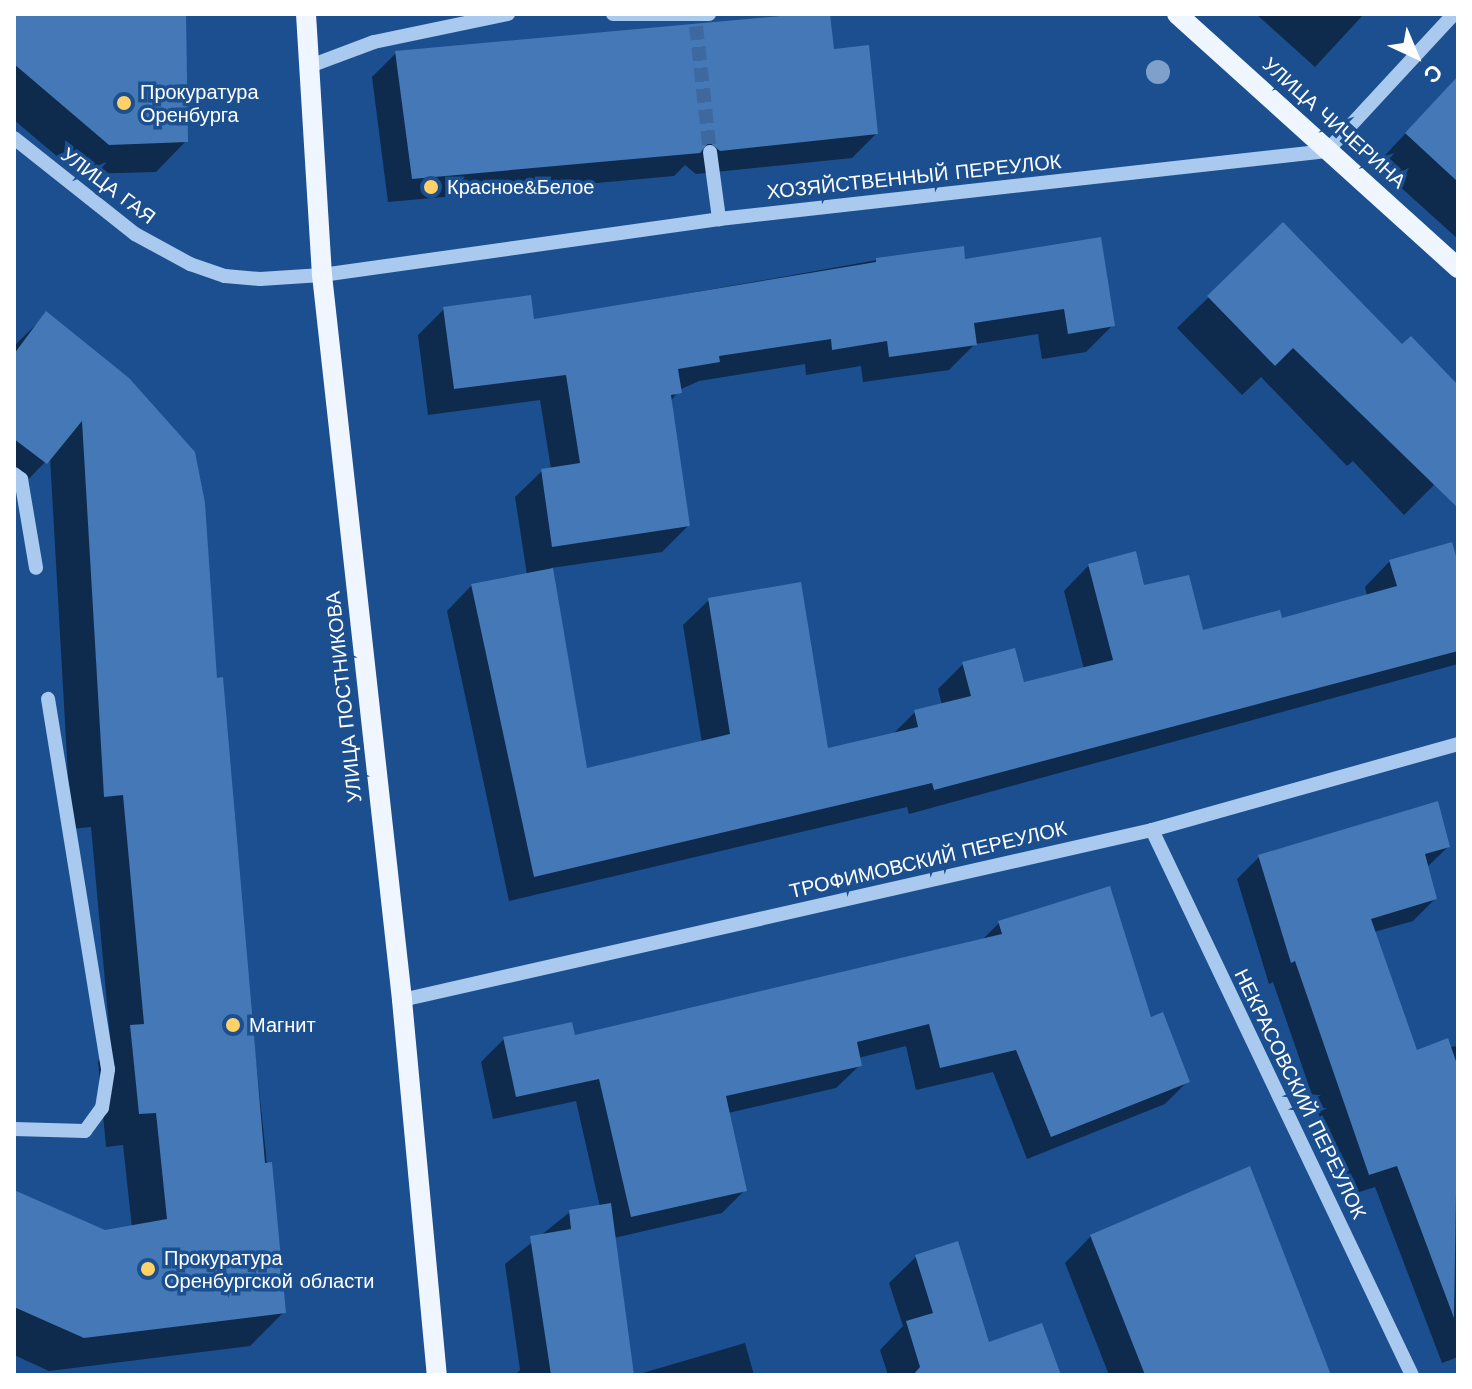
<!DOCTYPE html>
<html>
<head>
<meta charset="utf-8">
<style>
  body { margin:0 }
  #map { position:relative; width:1472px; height:1389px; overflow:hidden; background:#1b4f8f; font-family:"Work Sans",sans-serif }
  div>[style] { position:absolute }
  .shadow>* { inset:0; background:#0007 }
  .building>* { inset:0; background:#4478b7 }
  .minor-tunnel>* { height:14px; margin-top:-7px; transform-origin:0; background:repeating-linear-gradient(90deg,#3d69a0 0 14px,transparent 0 21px) }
  .minor>* { height:14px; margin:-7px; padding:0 7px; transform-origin:7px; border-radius:7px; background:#a9c9ee }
  .major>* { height:20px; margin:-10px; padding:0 10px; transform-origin:10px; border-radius:10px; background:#f0f6ff }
  .trees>* { width:24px; height:24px; margin:-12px; border-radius:50%; background:#7ea0ca }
  .dots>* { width:22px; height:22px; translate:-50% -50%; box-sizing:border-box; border:4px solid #1b4f8f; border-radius:50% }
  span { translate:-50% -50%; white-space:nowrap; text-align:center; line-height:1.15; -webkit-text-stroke:7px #1b4f8f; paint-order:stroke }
  .poi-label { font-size:20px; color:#fff }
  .left { translate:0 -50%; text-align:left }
  .street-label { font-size:20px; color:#fff }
  .frame { position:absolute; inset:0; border:16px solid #fff; pointer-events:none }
  .north { position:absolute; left:1376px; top:16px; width:80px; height:80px; -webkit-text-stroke:6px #1b4f8f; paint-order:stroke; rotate:136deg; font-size:22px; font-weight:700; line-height:32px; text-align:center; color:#fff }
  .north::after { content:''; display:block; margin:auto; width:28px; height:36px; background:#fff; clip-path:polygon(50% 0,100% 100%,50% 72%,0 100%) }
</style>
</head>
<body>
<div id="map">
  <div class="shadow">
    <i style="clip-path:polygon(14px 14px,184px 14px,186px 141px,156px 172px,78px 174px,14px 120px)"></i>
    <i style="clip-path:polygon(828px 14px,832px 51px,876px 134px,852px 158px,696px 174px,685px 165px,674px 176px,388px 202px,372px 77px,396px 53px)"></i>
    <i style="clip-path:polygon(1256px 14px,1364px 14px,1315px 67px)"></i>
    <i style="clip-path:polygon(1458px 77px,1458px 239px,1376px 165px)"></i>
    <i style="clip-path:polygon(1283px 225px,1434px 485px,1404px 515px,1353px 461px,1347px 466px,1261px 377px,1242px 395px,1177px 328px)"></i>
    <i style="clip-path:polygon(877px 260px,964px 261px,1112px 326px,1086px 352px,1042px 359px,1038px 334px,975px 344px,949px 370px,863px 382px,861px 366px,806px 375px,805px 364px,699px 381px,679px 390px,670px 402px,688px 526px,662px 552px,551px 568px,585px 770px,702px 743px,683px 625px,709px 600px,826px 751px,891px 736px,915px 712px,942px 705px,938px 689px,963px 664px,1022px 685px,1084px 669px,1064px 591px,1089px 565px,1143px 588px,1201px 632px,1281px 620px,1367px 596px,1365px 587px,1390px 561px,1458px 570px,1458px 664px,909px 814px,907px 807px,509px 901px,447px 611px,472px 585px,527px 575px,515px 497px,542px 471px,551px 469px,540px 400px,428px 415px,418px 335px,444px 309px,533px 321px)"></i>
    <i style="clip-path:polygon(47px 314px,215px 680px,283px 1313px,250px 1346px,49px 1371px,14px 1355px,14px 1192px,105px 1232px,132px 1228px,123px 1145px,106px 1147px,98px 1061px,111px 1048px,91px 827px,71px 829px,50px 457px,14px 494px,14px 346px)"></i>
    <i style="clip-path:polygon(1448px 847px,1426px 868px,1435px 899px,1413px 921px,1374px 932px,1415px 1052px,1458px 1046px,1458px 1357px,1442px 1363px,1375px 1187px,1347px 1196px,1273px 982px,1269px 984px,1237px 879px,1259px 857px)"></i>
    <i style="clip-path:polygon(999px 923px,1149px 1020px,1188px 1081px,1165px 1104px,1027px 1159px,993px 1072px,916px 1090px,906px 1046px,858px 1058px,860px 1065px,836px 1088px,728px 1113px,745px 1190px,722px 1213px,614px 1238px,632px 1375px,515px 1375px,520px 1370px,505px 1264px,570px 1212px,600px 1207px,576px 1101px,493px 1119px,481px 1062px,504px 1039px,573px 1037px,980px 942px)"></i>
    <i style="clip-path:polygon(1091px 1236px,1329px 1375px,1109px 1375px,1065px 1263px)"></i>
    <i style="clip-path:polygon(916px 1257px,988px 1345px,1059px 1375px,888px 1375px,880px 1350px,903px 1326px,889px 1283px)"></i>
    <i style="clip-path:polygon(745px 1343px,754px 1375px,636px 1375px)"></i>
  </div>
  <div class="building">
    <i style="clip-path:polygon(14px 14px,186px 14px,188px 142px,109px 145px,14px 64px)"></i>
    <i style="clip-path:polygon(802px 14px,830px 14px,834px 49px,869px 45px,878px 134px,720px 151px,709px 142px,700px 153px,412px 179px,395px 51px)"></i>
    <i style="clip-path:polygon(1458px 76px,1458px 182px,1405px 133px)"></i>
    <i style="clip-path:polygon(1283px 222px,1402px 344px,1411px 336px,1458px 385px,1458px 508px,1293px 348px,1275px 366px,1207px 296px)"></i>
    <i style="clip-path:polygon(1101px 237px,1115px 326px,1068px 334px,1064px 309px,974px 323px,977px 345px,889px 357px,887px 341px,832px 350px,831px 339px,719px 356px,720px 362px,678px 369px,682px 393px,671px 395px,690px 526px,552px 547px,541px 469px,580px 463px,566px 375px,454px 389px,443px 307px,531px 295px,534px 319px,876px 262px,876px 258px,964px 246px,965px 259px)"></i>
    <i style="clip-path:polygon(46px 311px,129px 378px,195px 452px,205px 503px,217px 678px,223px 677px,265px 1163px,272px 1162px,286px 1313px,84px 1338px,14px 1307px,14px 1190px,105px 1230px,167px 1219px,156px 1113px,139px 1114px,130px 1025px,144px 1024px,123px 795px,104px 797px,82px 421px,47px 464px,14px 439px,14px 354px)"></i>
    <i style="clip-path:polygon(1452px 542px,1458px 563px,1458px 651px,934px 790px,932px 783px,534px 877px,471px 584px,553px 568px,587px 768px,730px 734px,708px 598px,801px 582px,828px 748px,918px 727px,914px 710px,971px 696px,962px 662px,1015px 648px,1024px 682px,1113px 660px,1088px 564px,1136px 551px,1144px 585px,1189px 575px,1203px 630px,1280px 610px,1282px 618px,1397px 586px,1389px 560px)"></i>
    <i style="clip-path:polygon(1438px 801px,1450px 847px,1425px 854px,1437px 899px,1371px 919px,1417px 1050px,1448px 1038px,1458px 1067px,1454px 1318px,1397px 1166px,1369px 1175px,1295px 961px,1291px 963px,1258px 855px)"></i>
    <i style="clip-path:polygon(1110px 886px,1151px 1017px,1163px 1012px,1190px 1082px,1051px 1137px,1016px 1050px,940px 1068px,929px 1024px,857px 1042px,862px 1066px,726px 1096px,747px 1191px,631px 1217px,599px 1079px,516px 1097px,503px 1037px,572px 1022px,575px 1035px,1002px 934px,998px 921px)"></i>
    <i style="clip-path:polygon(1250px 1166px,1331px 1375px,1145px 1375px,1090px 1235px)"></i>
    <i style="clip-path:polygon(611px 1203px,634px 1375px,551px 1375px,530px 1236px,571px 1229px,569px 1210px)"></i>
    <i style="clip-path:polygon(958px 1241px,989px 1342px,1042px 1323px,1061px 1375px,913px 1375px,920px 1367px,906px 1321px,933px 1313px,915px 1255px)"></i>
  </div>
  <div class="minor-tunnel">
    <i style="left:696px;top:26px;width:127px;rotate:83.7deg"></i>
  </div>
  <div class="minor">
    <i style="left:613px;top:14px;width:96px"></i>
    <i style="left:310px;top:66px;width:68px;rotate:-20.6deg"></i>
    <i style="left:374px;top:42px;width:137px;rotate:-11.8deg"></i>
    <i style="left:14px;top:138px;width:154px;rotate:38.4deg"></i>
    <i style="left:135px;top:234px;width:63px;rotate:28.6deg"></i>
    <i style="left:190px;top:264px;width:37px;rotate:19deg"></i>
    <i style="left:225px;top:276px;width:35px;rotate:5deg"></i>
    <i style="left:260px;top:279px;width:62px;rotate:-3.7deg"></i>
    <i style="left:322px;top:275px;width:401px;rotate:-8deg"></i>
    <i style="left:719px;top:219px;width:612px;rotate:-6.38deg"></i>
    <i style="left:1327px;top:151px;width:187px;rotate:-47.2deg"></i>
    <i style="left:710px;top:152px;width:68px;rotate:82.3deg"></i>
    <i style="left:14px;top:474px;width:9px;rotate:36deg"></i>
    <i style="left:21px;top:479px;width:90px;rotate:80.4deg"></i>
    <i style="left:1152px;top:830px;width:604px;rotate:64.5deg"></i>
    <i style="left:402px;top:1000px;width:769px;rotate:-12.77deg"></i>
    <i style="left:1152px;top:830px;width:318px;rotate:-15.7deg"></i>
    <i style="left:14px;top:1129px;width:71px;rotate:1.6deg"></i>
    <i style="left:85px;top:1131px;width:29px;rotate:-54deg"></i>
    <i style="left:102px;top:1108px;width:39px;rotate:-81deg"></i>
    <i style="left:108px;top:1069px;width:375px;rotate:-99.2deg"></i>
  </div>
  <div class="major">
    <i style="left:306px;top:14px;width:261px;rotate:86.5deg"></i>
    <i style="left:322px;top:275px;width:729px;rotate:83.7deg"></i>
    <i style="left:402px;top:1000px;width:377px;rotate:84.7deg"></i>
    <i style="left:1177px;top:14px;width:379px;rotate:42.1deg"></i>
  </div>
  <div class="trees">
    <i style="left:1158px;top:72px"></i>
  </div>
  <div class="dots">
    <i style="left:124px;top:103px;background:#ffd166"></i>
    <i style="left:431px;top:187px;background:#ffd166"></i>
    <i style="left:233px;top:1025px;background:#ffd166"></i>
    <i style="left:148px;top:1269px;background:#ffd166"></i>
  </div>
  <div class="poi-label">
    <span class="left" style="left:140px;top:104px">Прокуратура<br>Оренбурга</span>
    <span class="left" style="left:447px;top:187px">Красное&amp;Белое</span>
    <span class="left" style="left:249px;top:1025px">Магнит</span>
    <span class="left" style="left:164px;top:1270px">Прокуратура<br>Оренбургской области</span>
  </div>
  <div class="street-label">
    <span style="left:1334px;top:123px;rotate:42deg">УЛИЦА ЧИЧЕРИНА</span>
    <span style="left:914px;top:177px;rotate:-6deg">ХОЗЯЙСТВЕННЫЙ ПЕРЕУЛОК</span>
    <span style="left:108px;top:186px;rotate:37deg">УЛИЦА ГАЯ</span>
    <span style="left:344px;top:697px;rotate:-96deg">УЛИЦА ПОСТНИКОВА</span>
    <span style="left:928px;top:860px;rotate:-13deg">ТРОФИМОВСКИЙ ПЕРЕУЛОК</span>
    <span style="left:1300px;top:1094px;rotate:64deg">НЕКРАСОВСКИЙ ПЕРЕУЛОК</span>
  </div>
  <div class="frame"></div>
  <div class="north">С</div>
</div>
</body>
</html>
